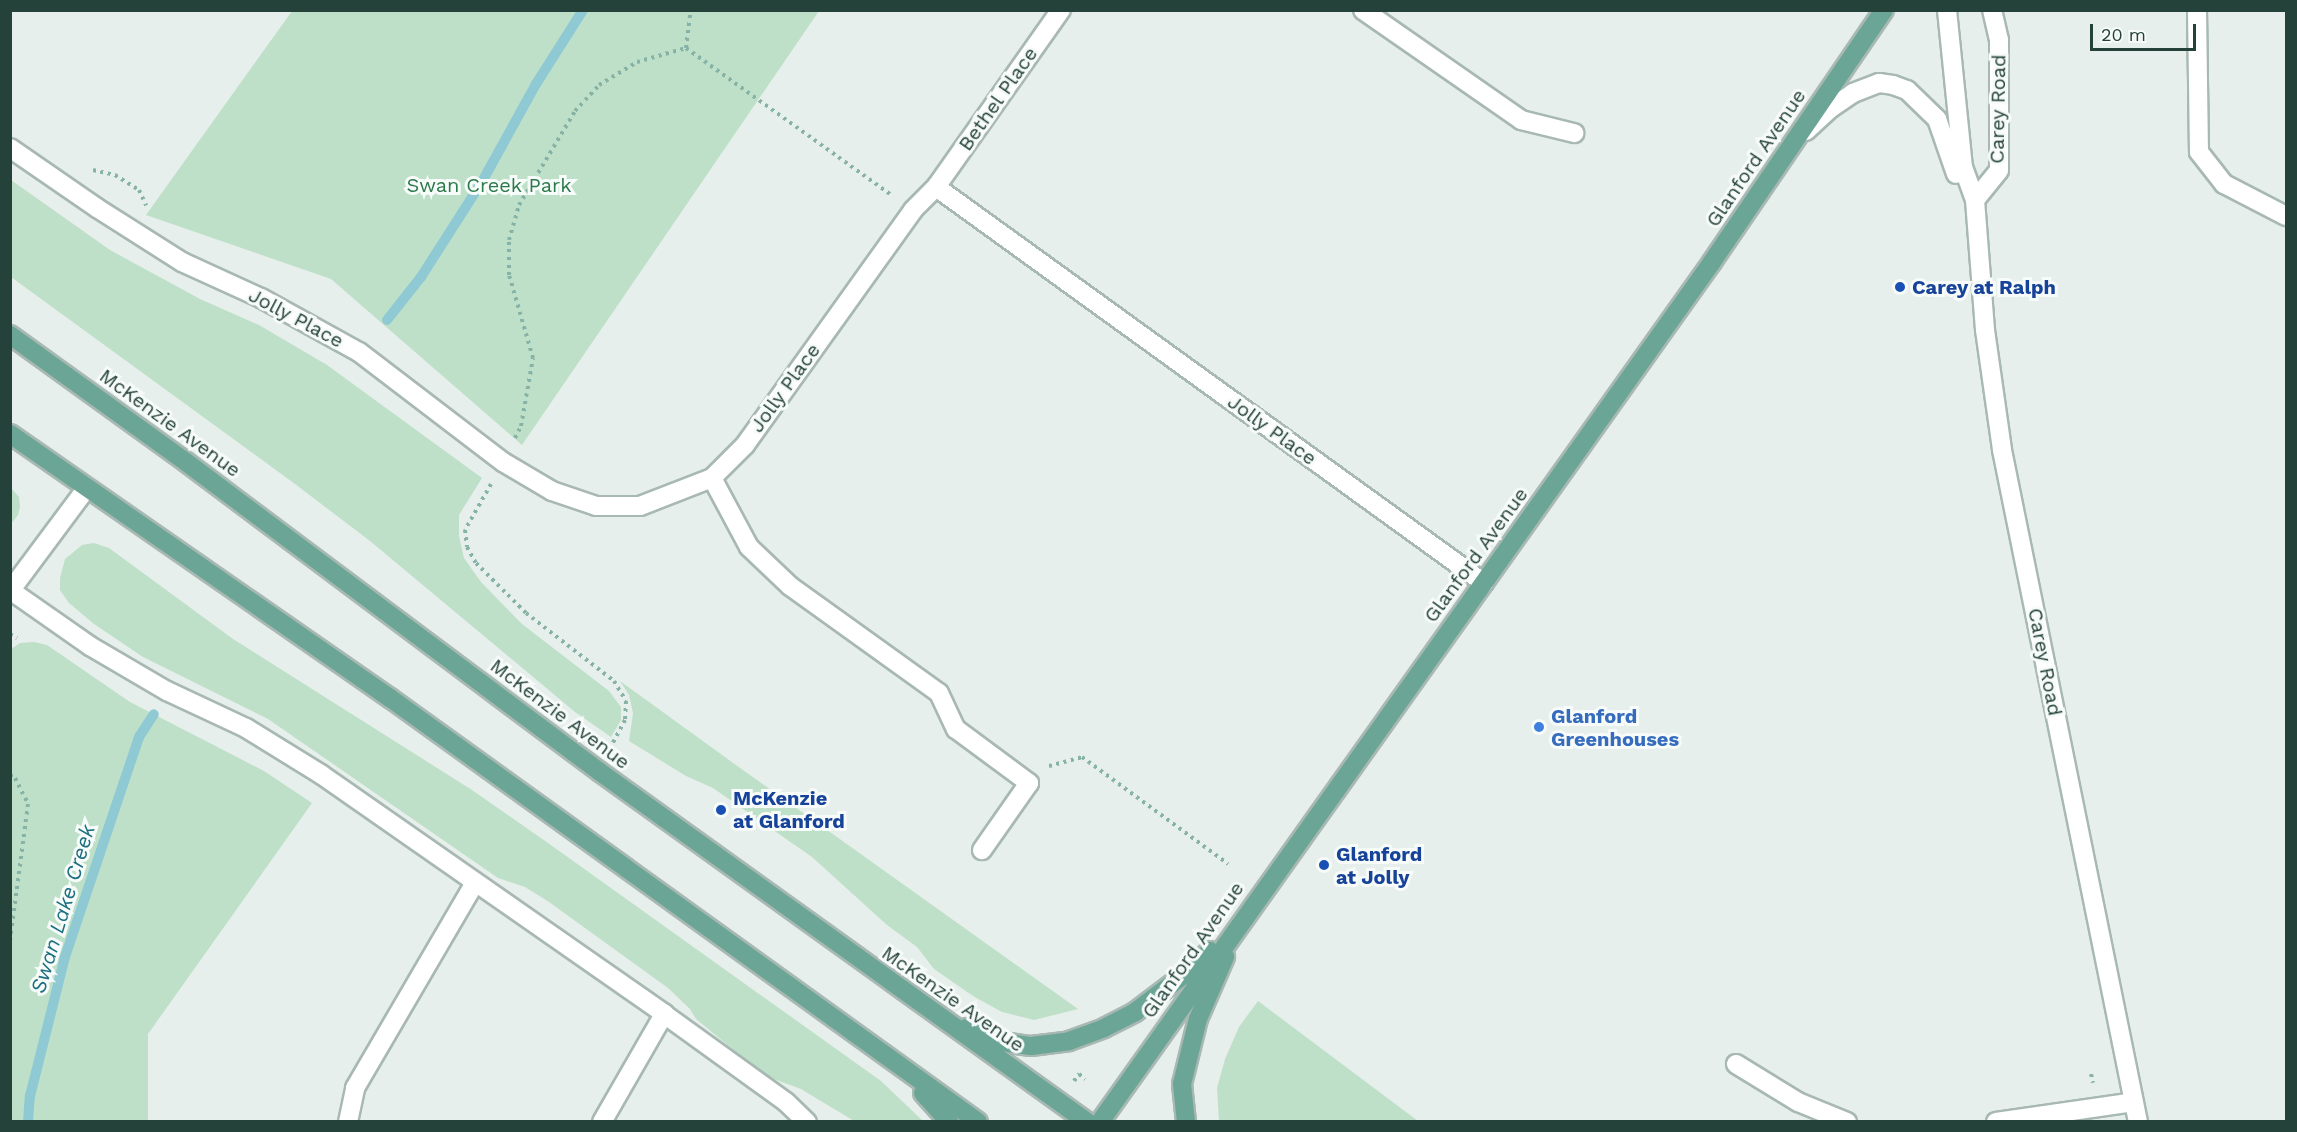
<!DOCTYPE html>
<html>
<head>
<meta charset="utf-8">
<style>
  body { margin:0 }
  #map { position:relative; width:2297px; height:1132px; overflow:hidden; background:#e6efeb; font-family:"Work Sans",sans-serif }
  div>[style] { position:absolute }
  .green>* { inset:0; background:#bfe0c8 }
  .stream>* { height:10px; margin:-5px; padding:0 5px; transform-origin:5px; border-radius:5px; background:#8ec9d4 }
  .path>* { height:4px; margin-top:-2px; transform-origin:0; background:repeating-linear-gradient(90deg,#86b3a5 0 3px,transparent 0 7.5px) }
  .roads { filter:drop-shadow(2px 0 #a8b8b2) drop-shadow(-2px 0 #a8b8b2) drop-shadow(0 2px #a8b8b2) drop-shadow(0 -2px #a8b8b2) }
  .minor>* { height:18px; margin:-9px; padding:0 9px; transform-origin:9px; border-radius:9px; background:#fff }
  .major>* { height:18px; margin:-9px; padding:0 9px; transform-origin:9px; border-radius:9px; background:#6aa596 }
  .dots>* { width:16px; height:16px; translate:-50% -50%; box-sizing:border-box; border:3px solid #f7fbf9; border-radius:50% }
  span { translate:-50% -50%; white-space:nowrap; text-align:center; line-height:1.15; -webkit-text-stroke:6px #f7fbf9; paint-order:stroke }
  .street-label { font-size:20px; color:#24423a }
  .park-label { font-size:20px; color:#2d7a4b }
  .transit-label { font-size:20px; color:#164399; font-weight:700 }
  .left { translate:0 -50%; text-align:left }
  .shop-label { font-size:20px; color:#366cbe; font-weight:700 }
  .water-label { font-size:21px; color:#1c6f80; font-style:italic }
  .frame { position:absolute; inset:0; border:12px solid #24423a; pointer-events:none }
  .scale { position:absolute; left:2090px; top:24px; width:106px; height:27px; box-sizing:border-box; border:3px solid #24423a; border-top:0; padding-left:8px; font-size:18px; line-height:21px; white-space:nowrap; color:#24423a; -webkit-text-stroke:4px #f7fbf9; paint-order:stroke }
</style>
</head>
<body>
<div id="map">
  <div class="green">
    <i style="clip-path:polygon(292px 11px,292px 10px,819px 11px,522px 445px,331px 279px,146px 215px)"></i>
    <i style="clip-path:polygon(11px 180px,110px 250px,200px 299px,259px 325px,327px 365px,482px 478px,459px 515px,459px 536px,464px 558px,481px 582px,522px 624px,609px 691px,621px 707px,621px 720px,611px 737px,575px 712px,370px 541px,295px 484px,11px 277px)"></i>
    <i style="clip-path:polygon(11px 488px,19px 497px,20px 507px,18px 515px,11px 524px)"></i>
    <i style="clip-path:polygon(94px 543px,109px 548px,233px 639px,472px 790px,548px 843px,881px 1081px,923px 1121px,854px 1121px,801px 1089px,765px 1076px,696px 1019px,690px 1009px,668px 988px,549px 902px,525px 887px,498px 878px,268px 719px,143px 657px,94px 624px,69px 603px,60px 590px,60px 578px,65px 559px,82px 545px)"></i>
    <i style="clip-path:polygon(34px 642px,47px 645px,130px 702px,264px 771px,312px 803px,148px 1034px,148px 1121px,11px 1121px,11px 649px,20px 643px)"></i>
    <i style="clip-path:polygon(620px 681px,736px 765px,1078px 1009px,1034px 1020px,1002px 1012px,973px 996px,934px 969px,917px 947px,887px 925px,812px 857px,713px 788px,686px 776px,629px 741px,633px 713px,629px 695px)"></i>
    <i style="clip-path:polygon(1258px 1001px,1418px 1121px,1219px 1121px,1217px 1088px,1225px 1059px,1239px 1027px)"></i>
  </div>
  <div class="stream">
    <i style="left:387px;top:320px;width:55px;rotate:-51.7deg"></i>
    <i style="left:421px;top:277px;width:115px;rotate:-57.4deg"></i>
    <i style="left:483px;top:180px;width:110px;rotate:-61.1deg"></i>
    <i style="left:536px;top:84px;width:88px;rotate:-57.6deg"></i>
    <i style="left:28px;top:1122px;width:26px;rotate:-86deg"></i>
    <i style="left:30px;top:1096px;width:143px;rotate:-75.9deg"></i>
    <i style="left:65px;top:957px;width:232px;rotate:-71.4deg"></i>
    <i style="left:139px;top:737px;width:27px;rotate:-57deg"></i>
  </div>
  <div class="path">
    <i style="left:686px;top:48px;width:254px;rotate:35.6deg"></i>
    <i style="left:93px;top:170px;width:23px;rotate:13deg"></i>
    <i style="left:115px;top:175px;width:28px;rotate:32deg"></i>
    <i style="left:139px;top:190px;width:17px;rotate:65deg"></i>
    <i style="left:515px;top:438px;width:13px;rotate:-63deg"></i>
    <i style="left:521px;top:426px;width:69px;rotate:-80deg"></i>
    <i style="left:533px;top:358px;width:86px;rotate:-106.1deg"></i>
    <i style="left:509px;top:275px;width:35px;rotate:-90deg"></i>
    <i style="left:509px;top:240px;width:36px;rotate:-74deg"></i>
    <i style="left:519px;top:205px;width:109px;rotate:-59.2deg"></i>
    <i style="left:575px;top:111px;width:35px;rotate:-47deg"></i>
    <i style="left:599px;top:85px;width:44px;rotate:-31.2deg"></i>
    <i style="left:637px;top:62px;width:51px;rotate:-15.9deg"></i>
    <i style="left:686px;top:48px;width:38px;rotate:-83deg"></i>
    <i style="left:491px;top:484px;width:53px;rotate:119.5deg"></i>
    <i style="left:465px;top:530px;width:17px;rotate:83deg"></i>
    <i style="left:467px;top:547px;width:18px;rotate:61deg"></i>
    <i style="left:476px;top:563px;width:71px;rotate:45deg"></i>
    <i style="left:526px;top:613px;width:111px;rotate:37.7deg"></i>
    <i style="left:614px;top:681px;width:23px;rotate:59deg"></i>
    <i style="left:626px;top:701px;width:19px;rotate:93deg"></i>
    <i style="left:625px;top:720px;width:26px;rotate:118deg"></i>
    <i style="left:10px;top:634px;width:8px;rotate:30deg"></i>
    <i style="left:1049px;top:766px;width:34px;rotate:-15deg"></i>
    <i style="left:1082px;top:757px;width:181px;rotate:36.2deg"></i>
    <i style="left:10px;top:775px;width:6px;rotate:31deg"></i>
    <i style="left:15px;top:778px;width:29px;rotate:63deg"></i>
    <i style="left:28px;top:804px;width:138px;rotate:97.5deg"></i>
    <i style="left:2091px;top:1074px;width:9px;rotate:77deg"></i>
    <i style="left:1074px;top:1081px;width:9px;rotate:-54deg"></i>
    <i style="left:1079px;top:1074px;width:8px;rotate:40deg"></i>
  </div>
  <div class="roads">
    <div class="minor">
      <i style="left:1363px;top:10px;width:193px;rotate:34.8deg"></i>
      <i style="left:1521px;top:120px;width:55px;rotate:13.8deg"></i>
      <i style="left:1947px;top:10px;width:158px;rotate:84.2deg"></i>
      <i style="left:1963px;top:167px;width:35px;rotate:70deg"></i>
      <i style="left:1975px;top:200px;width:130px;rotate:85.6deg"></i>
      <i style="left:1985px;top:330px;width:121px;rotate:81.9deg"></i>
      <i style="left:2002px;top:450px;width:686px;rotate:78.56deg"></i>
      <i style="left:2197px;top:10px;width:142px;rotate:89.2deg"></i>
      <i style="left:2199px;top:152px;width:41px;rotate:52deg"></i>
      <i style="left:2224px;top:184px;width:70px;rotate:27.3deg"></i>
      <i style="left:1806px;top:131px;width:34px;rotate:-43deg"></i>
      <i style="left:1831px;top:108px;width:27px;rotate:-34deg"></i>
      <i style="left:1853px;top:93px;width:28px;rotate:-21deg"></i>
      <i style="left:1879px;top:83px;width:14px;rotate:8deg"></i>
      <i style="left:1893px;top:85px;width:15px;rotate:20deg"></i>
      <i style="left:1907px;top:90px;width:42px;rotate:44deg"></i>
      <i style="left:1937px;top:119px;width:58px;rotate:70.9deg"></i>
      <i style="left:10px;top:148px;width:106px;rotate:34.6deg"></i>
      <i style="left:97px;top:208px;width:101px;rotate:32.4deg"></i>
      <i style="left:182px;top:262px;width:87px;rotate:24.5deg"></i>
      <i style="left:261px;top:298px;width:112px;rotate:28.9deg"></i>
      <i style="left:359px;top:352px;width:181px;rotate:37.4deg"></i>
      <i style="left:503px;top:462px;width:57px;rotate:30.6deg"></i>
      <i style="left:552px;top:491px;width:46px;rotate:18.8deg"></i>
      <i style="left:596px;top:506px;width:44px"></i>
      <i style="left:640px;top:506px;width:77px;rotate:-21.3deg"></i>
      <i style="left:712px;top:478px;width:47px;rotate:-45deg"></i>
      <i style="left:745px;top:445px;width:289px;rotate:-54.4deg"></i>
      <i style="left:913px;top:210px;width:33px;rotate:-45deg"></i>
      <i style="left:936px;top:187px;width:676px;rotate:35.85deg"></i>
      <i style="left:936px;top:187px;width:217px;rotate:-54.8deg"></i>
      <i style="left:1975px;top:200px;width:38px;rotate:-51deg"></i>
      <i style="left:1999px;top:170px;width:130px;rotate:-90deg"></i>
      <i style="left:1999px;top:40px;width:31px;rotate:-103deg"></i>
      <i style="left:712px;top:478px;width:78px;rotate:61.8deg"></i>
      <i style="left:749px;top:547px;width:57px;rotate:43.6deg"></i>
      <i style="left:790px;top:586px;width:183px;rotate:35.7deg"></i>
      <i style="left:939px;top:693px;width:40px;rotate:65deg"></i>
      <i style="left:956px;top:729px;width:91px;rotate:36.5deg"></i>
      <i style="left:1029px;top:783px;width:82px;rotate:125deg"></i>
      <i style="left:10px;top:590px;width:98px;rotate:35deg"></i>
      <i style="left:90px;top:646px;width:89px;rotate:30.3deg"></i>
      <i style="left:167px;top:691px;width:87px;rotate:25.1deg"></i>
      <i style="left:246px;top:728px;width:89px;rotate:31.7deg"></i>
      <i style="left:322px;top:775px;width:417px;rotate:34.9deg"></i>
      <i style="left:664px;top:1014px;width:150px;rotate:35.8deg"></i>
      <i style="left:786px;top:1102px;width:29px;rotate:44deg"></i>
      <i style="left:10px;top:591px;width:127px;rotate:-53.3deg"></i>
      <i style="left:1736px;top:1064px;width:73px;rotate:31.5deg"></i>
      <i style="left:1798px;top:1102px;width:53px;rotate:22.2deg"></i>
      <i style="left:348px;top:1122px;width:35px;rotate:-78deg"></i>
      <i style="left:355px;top:1088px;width:238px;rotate:-59.7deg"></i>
      <i style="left:602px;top:1122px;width:125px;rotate:-60.1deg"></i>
      <i style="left:1996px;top:1122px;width:139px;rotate:-8.2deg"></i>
    </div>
    <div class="major">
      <i style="left:10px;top:335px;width:217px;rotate:35.8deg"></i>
      <i style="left:186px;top:462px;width:517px;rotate:36.83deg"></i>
      <i style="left:600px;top:772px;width:600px;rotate:35.7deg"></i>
      <i style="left:10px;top:434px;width:463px;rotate:34.8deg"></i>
      <i style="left:390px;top:698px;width:725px;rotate:35.79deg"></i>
      <i style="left:966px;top:1028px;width:46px;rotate:19.2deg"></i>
      <i style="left:1009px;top:1043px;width:22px;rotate:8deg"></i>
      <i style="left:1031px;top:1046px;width:38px;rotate:-7deg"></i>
      <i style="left:1069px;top:1041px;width:37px;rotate:-20deg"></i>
      <i style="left:1104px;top:1028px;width:35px;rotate:-27deg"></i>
      <i style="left:1135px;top:1012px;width:63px;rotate:-37.2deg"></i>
      <i style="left:1185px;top:974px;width:34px;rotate:-43deg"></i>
      <i style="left:923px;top:1093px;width:39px;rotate:48deg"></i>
      <i style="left:1100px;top:1122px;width:1056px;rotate:-54.56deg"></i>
      <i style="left:1712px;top:262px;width:305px;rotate:-55.7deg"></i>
      <i style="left:1186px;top:1122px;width:38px;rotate:-96deg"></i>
      <i style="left:1182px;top:1084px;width:67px;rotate:-76.2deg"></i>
      <i style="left:1198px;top:1019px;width:68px;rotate:-66.5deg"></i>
    </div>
  </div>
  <div class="dots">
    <i style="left:1900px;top:287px;background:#1a4fb4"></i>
    <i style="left:1539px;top:727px;background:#3f7fe0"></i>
    <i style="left:721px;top:810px;background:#1a4fb4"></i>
    <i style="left:1324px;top:865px;background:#1a4fb4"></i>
  </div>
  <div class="street-label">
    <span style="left:998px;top:99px;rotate:-55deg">Bethel Place</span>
    <span style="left:1998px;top:109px;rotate:-89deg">Carey Road</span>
    <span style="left:1756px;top:158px;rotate:-56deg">Glanford Avenue</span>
    <span style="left:296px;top:318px;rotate:28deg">Jolly Place</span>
    <span style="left:785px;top:388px;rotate:-54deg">Jolly Place</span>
    <span style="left:170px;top:423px;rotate:36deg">McKenzie Avenue</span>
    <span style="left:1272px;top:430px;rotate:36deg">Jolly Place</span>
    <span style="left:1476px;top:555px;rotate:-54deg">Glanford Avenue</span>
    <span style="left:2045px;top:662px;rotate:79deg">Carey Road</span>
    <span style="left:560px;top:714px;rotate:37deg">McKenzie Avenue</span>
    <span style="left:1193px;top:950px;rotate:-55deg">Glanford Avenue</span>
    <span style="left:953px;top:999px;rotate:35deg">McKenzie Avenue</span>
  </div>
  <div class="park-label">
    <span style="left:489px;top:185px">Swan Creek Park</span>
  </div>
  <div class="transit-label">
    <span class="left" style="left:1912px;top:287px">Carey at Ralph</span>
    <span class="left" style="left:733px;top:810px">McKenzie<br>at Glanford</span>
    <span class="left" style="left:1336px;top:866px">Glanford<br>at Jolly</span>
  </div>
  <div class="shop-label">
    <span class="left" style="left:1551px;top:728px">Glanford<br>Greenhouses</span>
  </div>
  <div class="water-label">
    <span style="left:63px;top:909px;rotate:-73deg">Swan Lake Creek</span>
  </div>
  <div class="frame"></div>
  <div class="scale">20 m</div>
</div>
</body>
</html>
